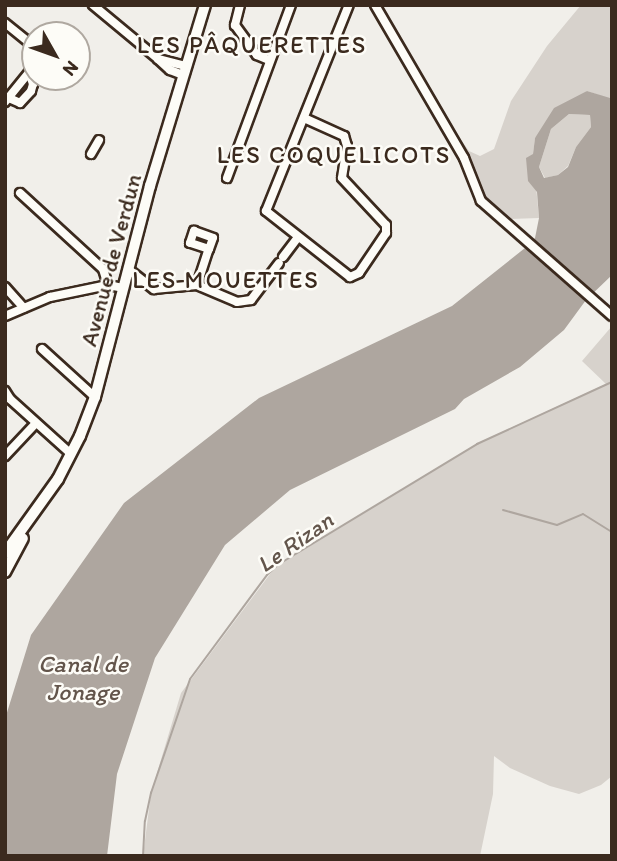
<!DOCTYPE html>
<html>
<head>
<meta charset="utf-8">
<style>
  body { margin:0 }
  #map { position:relative; width:617px; height:861px; overflow:hidden; background:#f1efea; font-family:Itim,sans-serif }
  div>[style] { position:absolute }
  .green>* { inset:0; background:#d7d2cc }
  .water>* { inset:0; background:#aea69f }
  .stream>* { height:2px; margin:-1px; padding:0 1px; transform-origin:1px; border-radius:1px; background:#aea69f }
  .roads { filter:drop-shadow(2px 0 #3b2a1e) drop-shadow(-2px 0 #3b2a1e) drop-shadow(0 2px #3b2a1e) drop-shadow(0 -2px #3b2a1e) }
  .minor>* { height:8px; margin:-4px; padding:0 4px; transform-origin:4px; border-radius:4px; background:#fdfcf7 }
  .major>* { height:10px; margin:-5px; padding:0 5px; transform-origin:5px; border-radius:5px; background:#fdfcf7 }
  span { translate:-50% -50%; white-space:nowrap; text-align:center; line-height:1.15; -webkit-text-stroke:5px #fdfcf7; paint-order:stroke }
  .street-label { font-size:23px; color:#3b2a1e }
  .neighbourhood-label { font-size:24px; color:#3b2a1e; letter-spacing:2px }
  .water-label { font-size:24px; color:#63554b; font-style:italic }
  .frame { position:absolute; inset:0; border:7px solid #3b2a1e; pointer-events:none }
  .north { position:absolute; left:21px; top:21px; width:70px; height:70px; box-sizing:border-box; background:#fdfcf7; border:2px solid #afa8a0; border-radius:50%; rotate:130deg; font-size:19px; font-weight:700; line-height:28px; text-align:center; color:#3b2a1e }
  .north::after { content:''; display:block; margin:auto; width:24px; height:32px; background:#3b2a1e; clip-path:polygon(50% 0,100% 100%,50% 72%,0 100%) }
</style>
</head>
<body>
<div id="map">
  <div class="green">
    <i style="clip-path:polygon(581px 5px,612px 5px,612px 96px,610px 99px,587px 91px,535px 138px,533px 154px,539px 218px,510px 219px,484px 198px,452px 133px,456px 133px,469px 151px,480px 156px,494px 149px,511px 101px,547px 46px)"></i>
    <i style="clip-path:polygon(569px 114px,590px 115px,591px 127px,576px 147px,568px 166px,558px 175px,545px 178px,539px 167px,551px 129px)"></i>
    <i style="clip-path:polygon(612px 326px,612px 776px,601px 785px,579px 794px,550px 786px,510px 768px,494px 756px,493px 794px,480px 856px,143px 856px,151px 793px,181px 693px,276px 566px,478px 443px,606px 384px,582px 361px)"></i>
  </div>
  <div class="water">
    <i style="clip-path:polygon(evenodd,587px 91px,610px 98px,612px 96px,612px 275px,586px 300px,564px 330px,520px 367px,464px 399px,455px 409px,290px 490px,225px 545px,155px 658px,117px 774px,107px 856px,5px 856px,5px 719px,31px 635px,124px 503px,259px 398px,452px 306px,525px 248px,535px 238px,539px 218px,537px 192px,528px 181px,526px 158px,533px 154px,535px 138px,554px 108px,587px 91px,569px 114px,590px 115px,591px 127px,576px 147px,568px 167px,558px 175px,544px 178px,539px 167px,551px 129px,569px 114px)"></i>
  </div>
  <div class="stream">
    <i style="left:503px;top:510px;width:56px;rotate:15.5deg"></i>
    <i style="left:557px;top:525px;width:28px;rotate:-23deg"></i>
    <i style="left:583px;top:514px;width:34px;rotate:32deg"></i>
    <i style="left:143px;top:856px;width:35px;rotate:-87deg"></i>
    <i style="left:145px;top:821px;width:29px;rotate:-78deg"></i>
    <i style="left:151px;top:793px;width:120px;rotate:-71.1deg"></i>
    <i style="left:190px;top:679px;width:129px;rotate:-53.5deg"></i>
    <i style="left:267px;top:575px;width:16px;rotate:-43deg"></i>
    <i style="left:279px;top:564px;width:232px;rotate:-31.2deg"></i>
    <i style="left:477px;top:444px;width:149px;rotate:-24.7deg"></i>
  </div>
  <div class="roads">
    <div class="minor">
      <i style="left:93px;top:5px;width:85px;rotate:39.7deg"></i>
      <i style="left:158px;top:59px;width:29px;rotate:14deg"></i>
      <i style="left:240px;top:5px;width:21px;rotate:104deg"></i>
      <i style="left:235px;top:25px;width:37px;rotate:54deg"></i>
      <i style="left:257px;top:55px;width:13px;rotate:23deg"></i>
      <i style="left:375px;top:5px;width:177px;rotate:59.8deg"></i>
      <i style="left:464px;top:158px;width:46px;rotate:68.4deg"></i>
      <i style="left:481px;top:201px;width:174px;rotate:41.3deg"></i>
      <i style="left:5px;top:23px;width:38px;rotate:39deg"></i>
      <i style="left:158px;top:59px;width:16px;rotate:43deg"></i>
      <i style="left:170px;top:70px;width:14px;rotate:21deg"></i>
      <i style="left:9px;top:98px;width:12px;rotate:24deg"></i>
      <i style="left:20px;top:103px;width:16px;rotate:-47deg"></i>
      <i style="left:31px;top:91px;width:7px;rotate:-74deg"></i>
      <i style="left:33px;top:84px;width:12px;rotate:-110deg"></i>
      <i style="left:5px;top:102px;width:48px;rotate:-51deg"></i>
      <i style="left:304px;top:118px;width:44px;rotate:24.2deg"></i>
      <i style="left:344px;top:136px;width:10px;rotate:73deg"></i>
      <i style="left:347px;top:146px;width:32px;rotate:99deg"></i>
      <i style="left:342px;top:178px;width:64px;rotate:46.9deg"></i>
      <i style="left:386px;top:225px;width:8px;rotate:90deg"></i>
      <i style="left:386px;top:233px;width:48px;rotate:124deg"></i>
      <i style="left:359px;top:273px;width:10px;rotate:156deg"></i>
      <i style="left:350px;top:277px;width:107px;rotate:-141.8deg"></i>
      <i style="left:266px;top:211px;width:222px;rotate:-68.1deg"></i>
      <i style="left:91px;top:154px;width:16px;rotate:-60deg"></i>
      <i style="left:227px;top:178px;width:184px;rotate:-69.7deg"></i>
      <i style="left:20px;top:193px;width:113px;rotate:42.5deg"></i>
      <i style="left:103px;top:269px;width:17px;rotate:73deg"></i>
      <i style="left:283px;top:257px;width:25px;rotate:-53deg"></i>
      <i style="left:128px;top:269px;width:33px;rotate:38deg"></i>
      <i style="left:154px;top:289px;width:43px;rotate:-5.3deg"></i>
      <i style="left:197px;top:285px;width:43px;rotate:23deg"></i>
      <i style="left:237px;top:302px;width:14px;rotate:-8deg"></i>
      <i style="left:251px;top:300px;width:46px;rotate:-52.9deg"></i>
      <i style="left:197px;top:285px;width:38px;rotate:-72deg"></i>
      <i style="left:209px;top:249px;width:20px;rotate:-162deg"></i>
      <i style="left:190px;top:243px;width:13px;rotate:-72deg"></i>
      <i style="left:194px;top:231px;width:20px;rotate:20deg"></i>
      <i style="left:213px;top:238px;width:12px;rotate:110deg"></i>
      <i style="left:5px;top:287px;width:28px;rotate:48deg"></i>
      <i style="left:5px;top:316px;width:49px;rotate:-22.9deg"></i>
      <i style="left:50px;top:297px;width:59px;rotate:-11.7deg"></i>
      <i style="left:108px;top:285px;width:15px;rotate:11deg"></i>
      <i style="left:42px;top:349px;width:72px;rotate:42.2deg"></i>
      <i style="left:5px;top:391px;width:9px;rotate:58deg"></i>
      <i style="left:10px;top:399px;width:82px;rotate:42deg"></i>
      <i style="left:5px;top:456px;width:45px;rotate:-46.8deg"></i>
    </div>
    <div class="major">
      <i style="left:5px;top:553px;width:91px;rotate:-54.4deg"></i>
      <i style="left:58px;top:479px;width:48px;rotate:-62.9deg"></i>
      <i style="left:80px;top:436px;width:42px;rotate:-69deg"></i>
      <i style="left:95px;top:397px;width:218px;rotate:-75.4deg"></i>
      <i style="left:150px;top:186px;width:189px;rotate:-73.1deg"></i>
      <i style="left:5px;top:572px;width:38px;rotate:-62deg"></i>
    </div>
  </div>
  <div class="street-label">
    <span style="left:111px;top:260px;rotate:-75deg">Avenue de Verdun</span>
  </div>
  <div class="neighbourhood-label">
    <span style="left:252px;top:45px">LES PÂQUERETTES</span>
    <span style="left:334px;top:155px">LES COQUELICOTS</span>
    <span style="left:226px;top:280px">LES MOUETTES</span>
  </div>
  <div class="water-label">
    <span style="left:295px;top:542px;rotate:-35deg">Le Rizan</span>
    <span style="left:83px;top:678px">Canal de<br>Jonage</span>
  </div>
  <div class="frame"></div>
  <div class="north">N</div>
</div>
</body>
</html>
